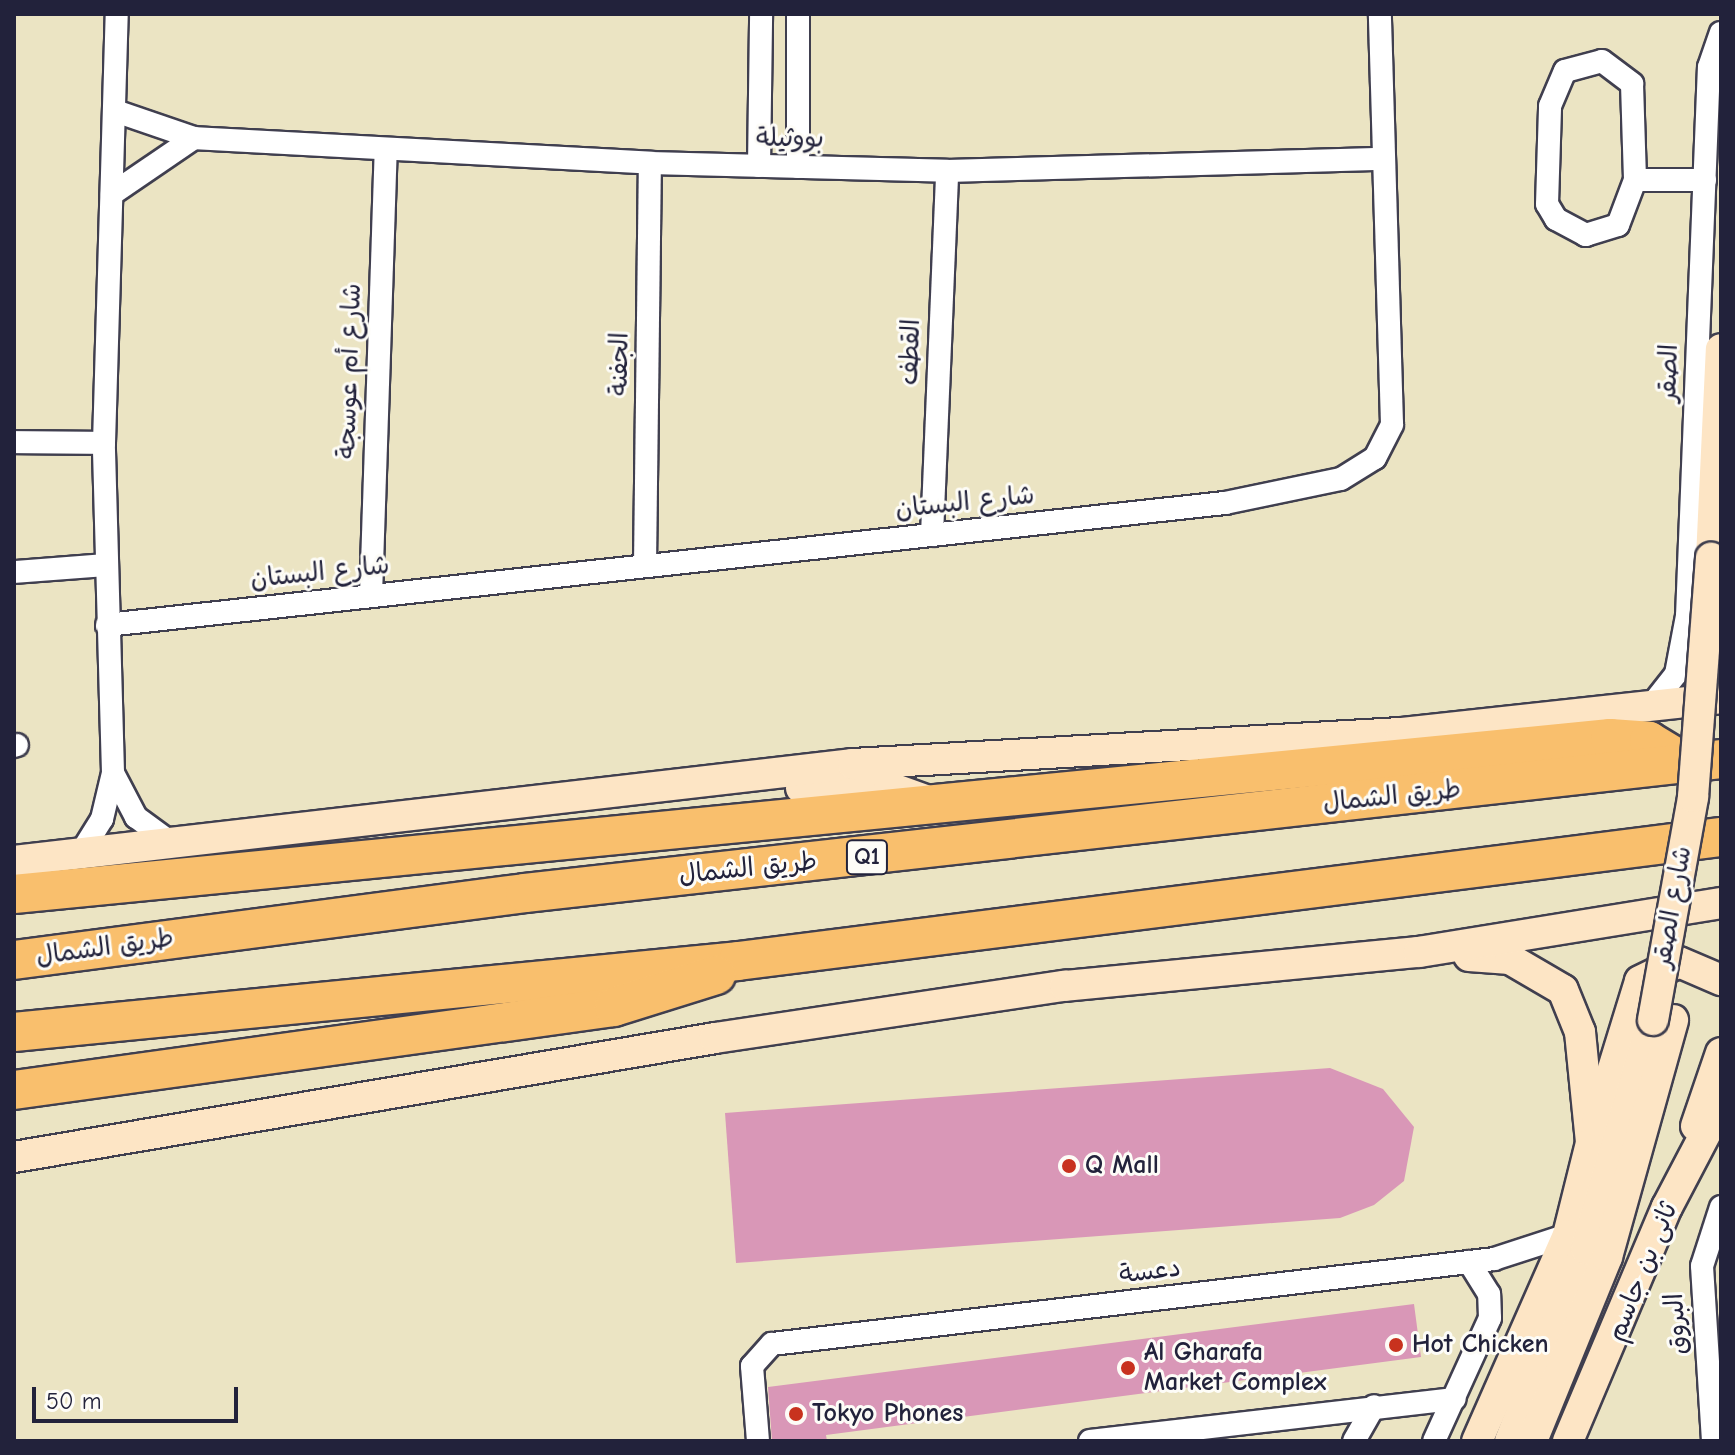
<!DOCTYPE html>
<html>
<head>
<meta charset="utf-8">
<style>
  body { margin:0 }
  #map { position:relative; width:1735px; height:1455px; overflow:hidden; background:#ebe4c3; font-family:"Comic Neue","Playpen Sans Arabic",sans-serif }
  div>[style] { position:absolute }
  .building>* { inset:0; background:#d997b7 }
  .roads { filter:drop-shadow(2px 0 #403f4f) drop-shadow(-2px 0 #403f4f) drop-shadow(0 2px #403f4f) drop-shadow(0 -2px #403f4f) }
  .street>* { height:22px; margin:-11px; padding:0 11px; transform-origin:11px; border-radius:11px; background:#fff }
  .secondary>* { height:30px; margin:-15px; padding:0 15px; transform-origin:15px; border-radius:15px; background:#fde5c5 }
  .highway>* { height:38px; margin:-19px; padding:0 19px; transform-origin:19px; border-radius:19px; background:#f9bf6d }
  .bridges { filter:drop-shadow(2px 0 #403f4f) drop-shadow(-2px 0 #403f4f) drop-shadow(0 2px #403f4f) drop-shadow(0 -2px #403f4f) }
  .secondary-bridge>* { height:30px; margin:-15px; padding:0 15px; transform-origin:15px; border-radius:15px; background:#fde5c5 }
  .dots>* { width:22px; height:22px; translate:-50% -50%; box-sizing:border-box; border:4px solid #fdfcf7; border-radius:50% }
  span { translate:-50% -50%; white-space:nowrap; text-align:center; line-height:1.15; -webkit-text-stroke:6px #fdfcf7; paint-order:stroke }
  .shield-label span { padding:2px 6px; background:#fdfcf7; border:2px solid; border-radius:6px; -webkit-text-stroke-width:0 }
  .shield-label { font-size:24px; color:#22223b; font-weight:700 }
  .street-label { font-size:26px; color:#22223b }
  .poi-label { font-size:26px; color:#22223b; font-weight:700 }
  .left { translate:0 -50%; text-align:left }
  .frame { position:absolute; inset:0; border:16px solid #22223b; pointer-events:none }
  .scale { position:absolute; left:32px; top:1387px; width:206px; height:36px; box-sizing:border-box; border:4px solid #22223b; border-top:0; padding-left:10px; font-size:24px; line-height:28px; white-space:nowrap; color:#22223b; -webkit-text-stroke:6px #fdfcf7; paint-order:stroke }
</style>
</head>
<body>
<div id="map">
  <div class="building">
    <i style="clip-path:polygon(1330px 1068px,1383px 1089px,1414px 1127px,1404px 1181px,1374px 1205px,1340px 1218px,736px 1263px,725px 1113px)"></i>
    <i style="clip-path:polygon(1414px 1304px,1421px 1357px,826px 1435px,827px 1441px,772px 1441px,768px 1387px)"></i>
  </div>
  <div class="roads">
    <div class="street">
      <i style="left:1602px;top:61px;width:38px;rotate:37deg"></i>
      <i style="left:1632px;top:84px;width:96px;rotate:88.2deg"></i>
      <i style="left:1635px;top:180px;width:48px;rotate:110.7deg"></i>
      <i style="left:1618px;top:225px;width:34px;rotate:163deg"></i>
      <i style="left:1586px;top:235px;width:34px;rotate:-152deg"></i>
      <i style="left:1556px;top:219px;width:17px;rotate:-121deg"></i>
      <i style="left:1547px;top:204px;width:98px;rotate:-88.2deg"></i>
      <i style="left:1550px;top:106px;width:38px;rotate:-67deg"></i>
      <i style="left:1565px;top:71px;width:38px;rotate:-15deg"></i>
      <i style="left:115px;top:111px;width:83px;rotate:18.9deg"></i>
      <i style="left:194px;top:138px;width:457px;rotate:3.1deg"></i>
      <i style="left:650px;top:163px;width:297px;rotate:1.5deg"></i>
      <i style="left:947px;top:171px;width:437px;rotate:-1.6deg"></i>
      <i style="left:759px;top:166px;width:152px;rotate:-89.2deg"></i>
      <i style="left:798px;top:167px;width:153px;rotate:-90deg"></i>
      <i style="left:1635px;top:180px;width:70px"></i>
      <i style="left:112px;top:194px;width:99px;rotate:-34.3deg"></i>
      <i style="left:14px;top:442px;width:90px;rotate:0.6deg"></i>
      <i style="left:932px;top:535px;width:364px;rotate:-87.6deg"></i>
      <i style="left:645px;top:565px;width:402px;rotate:-89.3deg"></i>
      <i style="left:14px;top:572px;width:91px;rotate:-4.4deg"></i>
      <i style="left:371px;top:595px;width:446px;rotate:-88.1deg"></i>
      <i style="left:107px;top:625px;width:1125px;rotate:-6.23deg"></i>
      <i style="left:1225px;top:503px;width:118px;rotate:-11.7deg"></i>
      <i style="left:1341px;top:479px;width:40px;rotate:-32deg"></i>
      <i style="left:1375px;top:458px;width:38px;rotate:-63deg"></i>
      <i style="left:1392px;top:424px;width:410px;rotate:-91.7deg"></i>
      <i style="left:1650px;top:707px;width:42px;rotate:-51.8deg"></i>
      <i style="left:1676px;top:674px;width:59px;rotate:-79.3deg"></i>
      <i style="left:1687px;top:616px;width:549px;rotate:-87.71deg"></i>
      <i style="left:1709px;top:67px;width:36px;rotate:-71deg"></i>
      <i style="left:14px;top:746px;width:3px;rotate:-18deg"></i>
      <i style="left:113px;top:773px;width:50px;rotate:62.4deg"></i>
      <i style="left:136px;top:817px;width:42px;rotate:36.3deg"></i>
      <i style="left:82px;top:851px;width:38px;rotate:-58deg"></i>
      <i style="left:102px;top:819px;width:47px;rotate:-76.6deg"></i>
      <i style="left:113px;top:773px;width:330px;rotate:-91.6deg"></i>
      <i style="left:104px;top:443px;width:429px;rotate:-88.3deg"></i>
      <i style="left:758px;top:1441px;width:75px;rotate:-94.6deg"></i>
      <i style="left:752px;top:1366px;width:30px;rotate:-48deg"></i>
      <i style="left:772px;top:1344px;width:727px;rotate:-6.71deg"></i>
      <i style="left:1494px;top:1259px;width:78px;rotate:-18deg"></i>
      <i style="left:1090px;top:1441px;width:367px;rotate:-6.6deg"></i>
      <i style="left:1354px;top:1441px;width:40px;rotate:-60.3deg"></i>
      <i style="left:1434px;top:1441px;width:135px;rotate:-65.5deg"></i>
      <i style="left:1490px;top:1318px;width:24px;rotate:-92deg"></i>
      <i style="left:1489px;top:1294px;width:38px;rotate:-122deg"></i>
      <i style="left:1713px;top:1441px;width:175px;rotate:-93.6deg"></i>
      <i style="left:1702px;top:1266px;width:62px;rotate:-72.1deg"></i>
    </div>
    <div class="secondary">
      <i style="left:1711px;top:558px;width:209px;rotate:-87.3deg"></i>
      <i style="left:801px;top:788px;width:88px;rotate:-0.7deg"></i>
      <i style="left:889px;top:787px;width:48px;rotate:19.6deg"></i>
      <i style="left:14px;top:861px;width:845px;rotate:-6.59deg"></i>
      <i style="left:853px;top:764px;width:549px;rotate:-3.24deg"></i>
      <i style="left:1401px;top:733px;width:322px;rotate:-6.2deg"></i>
      <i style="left:1469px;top:956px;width:41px;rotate:4.2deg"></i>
      <i style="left:1510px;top:959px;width:61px;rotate:30.3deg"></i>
      <i style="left:1563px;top:990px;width:45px;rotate:68deg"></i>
      <i style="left:1580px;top:1032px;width:112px;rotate:84.3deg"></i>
      <i style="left:1591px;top:1143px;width:95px;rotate:104deg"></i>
      <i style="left:1568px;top:1235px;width:225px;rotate:113.8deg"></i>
      <i style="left:1597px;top:1121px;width:146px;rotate:-72.9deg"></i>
      <i style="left:1640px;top:981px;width:43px;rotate:-26deg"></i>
      <i style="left:1679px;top:962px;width:46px;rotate:23.2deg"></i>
      <i style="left:1696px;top:1126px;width:77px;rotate:-71.1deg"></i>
      <i style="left:14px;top:1157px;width:711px;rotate:-9.63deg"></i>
      <i style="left:715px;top:1038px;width:354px;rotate:-8.5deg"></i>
      <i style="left:1065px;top:986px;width:356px;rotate:-5.5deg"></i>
      <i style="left:1419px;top:952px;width:306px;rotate:-9.2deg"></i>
      <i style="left:1510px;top:1441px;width:206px;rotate:-68.4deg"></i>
      <i style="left:1586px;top:1249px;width:239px;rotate:-73.7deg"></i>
      <i style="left:1532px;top:1441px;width:199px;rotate:-67.8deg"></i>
      <i style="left:1607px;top:1257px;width:246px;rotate:-74.4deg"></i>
      <i style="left:1568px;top:1441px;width:254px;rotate:-67.1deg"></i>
      <i style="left:1667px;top:1207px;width:116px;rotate:-62.3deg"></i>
    </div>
    <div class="highway">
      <i style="left:14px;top:894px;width:1604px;rotate:-5.58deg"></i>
      <i style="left:1610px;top:738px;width:39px;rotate:4deg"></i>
      <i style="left:1649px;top:741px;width:44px;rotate:31.2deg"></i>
      <i style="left:14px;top:960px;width:515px;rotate:-7.47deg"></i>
      <i style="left:525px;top:893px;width:1203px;rotate:-6.39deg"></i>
      <i style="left:14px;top:1032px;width:727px;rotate:-5.6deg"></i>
      <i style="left:738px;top:961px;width:991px;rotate:-7.19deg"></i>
      <i style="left:14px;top:1090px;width:606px;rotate:-7.88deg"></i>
      <i style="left:614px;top:1007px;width:107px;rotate:-17.4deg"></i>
    </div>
  </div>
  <div class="bridges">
    <div class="secondary-bridge">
      <i style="left:1653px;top:1020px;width:227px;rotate:-79.8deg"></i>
      <i style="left:1693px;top:797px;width:240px;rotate:-85.7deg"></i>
    </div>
  </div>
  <div class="dots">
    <i style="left:1069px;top:1166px;background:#c8321e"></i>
    <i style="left:1396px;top:1345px;background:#c8321e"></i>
    <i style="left:1128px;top:1368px;background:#c8321e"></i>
    <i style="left:796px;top:1414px;background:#c8321e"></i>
  </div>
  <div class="shield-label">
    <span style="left:867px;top:857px">Q1</span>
  </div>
  <div class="street-label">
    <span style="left:790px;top:139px;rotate:1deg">بووثيلة</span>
    <span style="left:911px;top:352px;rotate:-88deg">القطف</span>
    <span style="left:620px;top:364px;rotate:-89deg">الجفنة</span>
    <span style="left:350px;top:371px;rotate:-88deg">شارع أم عوسجة</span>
    <span style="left:1669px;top:373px;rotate:-88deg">الصقر</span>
    <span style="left:965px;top:503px;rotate:-6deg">شارع البستان</span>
    <span style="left:320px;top:573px;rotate:-6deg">شارع البستان</span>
    <span style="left:1392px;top:797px;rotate:-6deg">طريق الشمال</span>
    <span style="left:748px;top:869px;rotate:-6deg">طريق الشمال</span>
    <span style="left:1673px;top:907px;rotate:-80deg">شارع الصقر</span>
    <span style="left:105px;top:948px;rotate:-8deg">طريق الشمال</span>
    <span style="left:1150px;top:1272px;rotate:-7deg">دعسة</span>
    <span style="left:1643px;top:1272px;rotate:-68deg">ثانى بن جاسم</span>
    <span style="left:1677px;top:1324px;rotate:-94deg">البروق</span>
  </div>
  <div class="poi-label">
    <span class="left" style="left:1085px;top:1166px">Q Mall</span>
    <span class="left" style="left:1412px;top:1345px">Hot Chicken</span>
    <span class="left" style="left:1144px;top:1368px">Al Gharafa<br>Market Complex</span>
    <span class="left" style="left:812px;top:1414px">Tokyo Phones</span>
  </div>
  <div class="frame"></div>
  <div class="scale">50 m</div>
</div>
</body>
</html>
